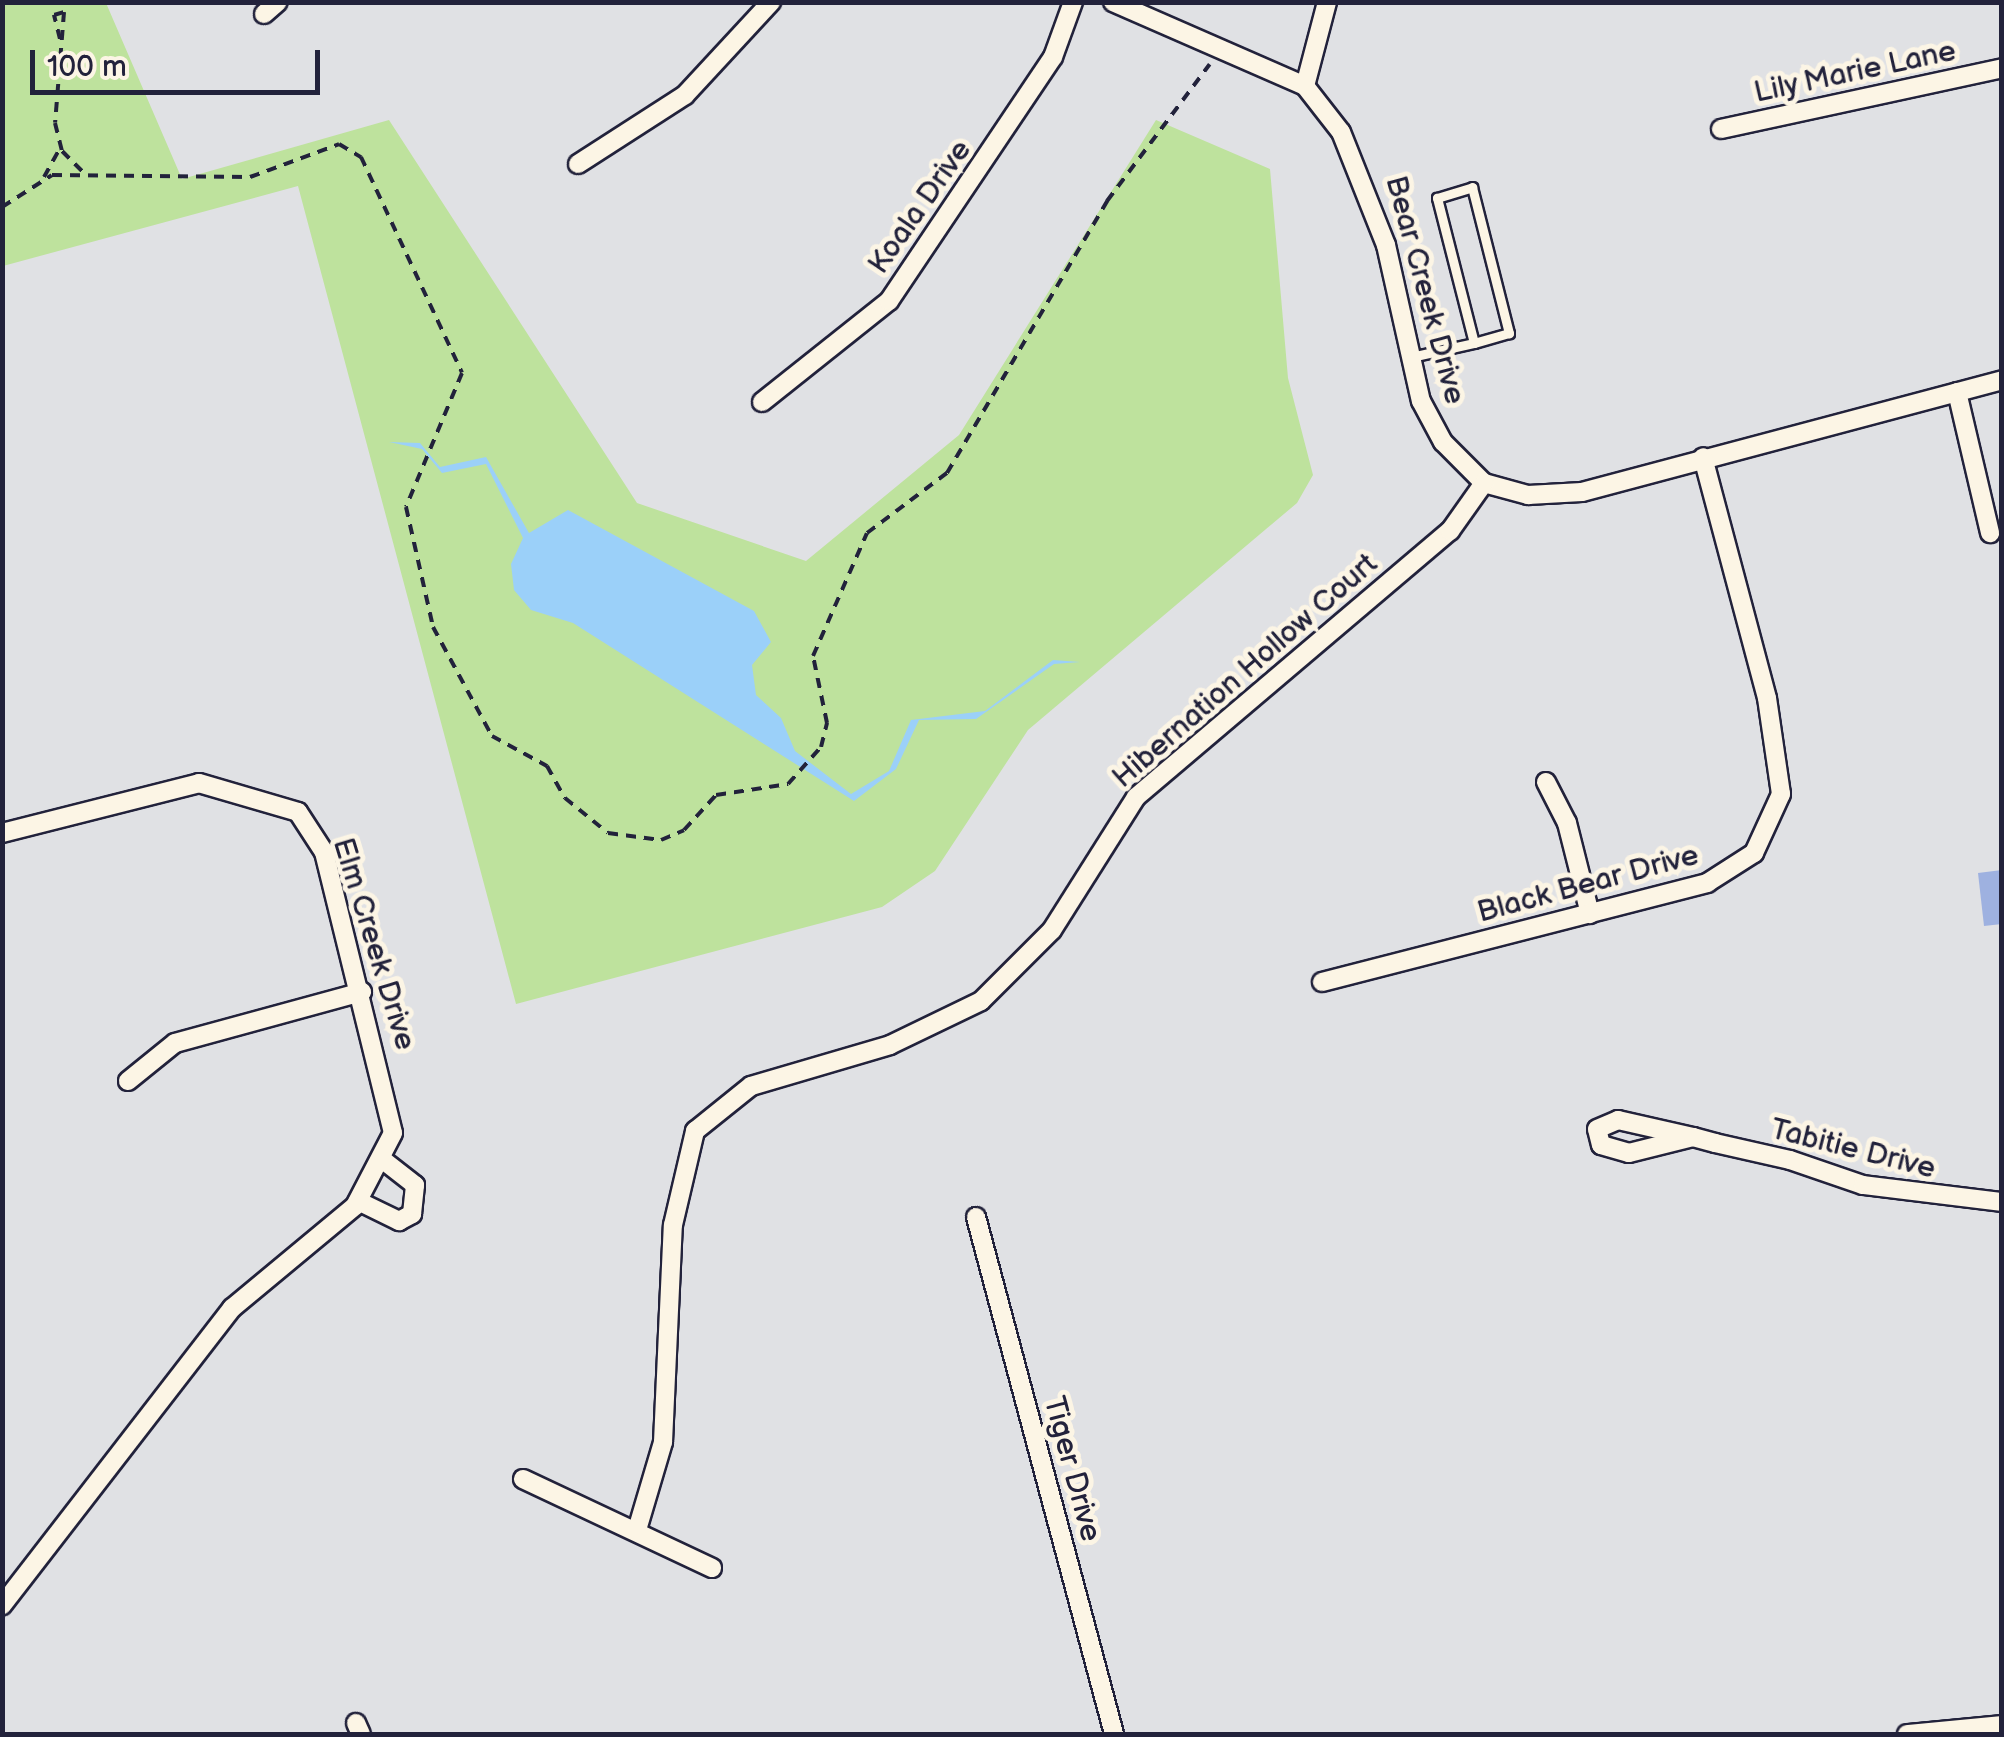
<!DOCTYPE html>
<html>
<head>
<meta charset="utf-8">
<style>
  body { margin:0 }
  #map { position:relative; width:2004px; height:1737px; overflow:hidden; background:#e0e1e4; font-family:"Balsamiq Sans",sans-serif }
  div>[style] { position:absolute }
  .green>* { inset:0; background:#bee29d }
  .water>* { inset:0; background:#9bd0f9 }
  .building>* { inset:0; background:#9eb1e0 }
  .path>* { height:4px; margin-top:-2px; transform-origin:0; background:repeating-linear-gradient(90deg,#22223b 0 10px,transparent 0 18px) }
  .roads { filter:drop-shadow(2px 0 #22223b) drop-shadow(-2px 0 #22223b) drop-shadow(0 2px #22223b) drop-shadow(0 -2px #22223b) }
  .service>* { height:9px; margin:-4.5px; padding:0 4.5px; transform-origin:4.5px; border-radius:4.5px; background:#fcf5e5 }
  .minor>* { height:18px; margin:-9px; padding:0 9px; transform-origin:9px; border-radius:9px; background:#fcf5e5 }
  span { translate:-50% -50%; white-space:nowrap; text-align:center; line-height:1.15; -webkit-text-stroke:10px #fcf5e5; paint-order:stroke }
  .street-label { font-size:30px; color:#22223b }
  .frame { position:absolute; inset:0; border:5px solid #22223b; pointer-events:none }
  .scale { position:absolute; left:30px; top:50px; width:290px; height:45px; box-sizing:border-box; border:5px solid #22223b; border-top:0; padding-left:12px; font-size:30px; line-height:35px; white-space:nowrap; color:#22223b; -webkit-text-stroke:8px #fcf5e5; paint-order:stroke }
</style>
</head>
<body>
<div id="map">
  <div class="green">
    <i style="clip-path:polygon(3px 3px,106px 3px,182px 179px,389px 120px,637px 503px,806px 561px,959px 435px,1156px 120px,1270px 169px,1288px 378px,1313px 475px,1297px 503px,1028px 730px,935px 871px,882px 907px,516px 1004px,298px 186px,3px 266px)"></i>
  </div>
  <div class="water">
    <i style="clip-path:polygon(389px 442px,420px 443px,440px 467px,486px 457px,529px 533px,568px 510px,754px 611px,771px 642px,752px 665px,756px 695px,781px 718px,795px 751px,851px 794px,889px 771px,911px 720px,985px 711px,1053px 660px,1080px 662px,1054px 664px,976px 719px,919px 720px,896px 769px,854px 801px,573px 623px,531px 610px,514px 590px,511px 564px,523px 538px,486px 464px,442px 473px,422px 449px)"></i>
  </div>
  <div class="building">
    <i style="clip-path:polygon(2002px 870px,2002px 924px,1984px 926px,1978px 873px)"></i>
  </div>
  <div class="path">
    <i style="left:60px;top:39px;width:25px;rotate:-104deg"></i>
    <i style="left:54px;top:15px;width:10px;rotate:-17deg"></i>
    <i style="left:64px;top:12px;width:111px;rotate:94.6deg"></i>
    <i style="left:55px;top:123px;width:29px;rotate:76deg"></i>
    <i style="left:62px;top:151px;width:30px;rotate:45deg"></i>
    <i style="left:44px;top:177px;width:35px;rotate:-61deg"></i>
    <i style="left:2px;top:207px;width:59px;rotate:-32.6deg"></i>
    <i style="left:52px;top:175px;width:198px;rotate:0.6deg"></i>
    <i style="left:250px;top:177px;width:95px;rotate:-20.3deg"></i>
    <i style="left:339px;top:144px;width:26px;rotate:31deg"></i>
    <i style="left:361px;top:157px;width:238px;rotate:64.9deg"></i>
    <i style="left:462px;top:373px;width:145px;rotate:112.7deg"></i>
    <i style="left:406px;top:507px;width:123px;rotate:77.3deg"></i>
    <i style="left:433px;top:627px;width:124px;rotate:61.6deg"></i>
    <i style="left:492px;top:736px;width:63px;rotate:28.6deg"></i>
    <i style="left:547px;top:766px;width:37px;rotate:61deg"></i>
    <i style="left:565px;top:798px;width:55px;rotate:39.1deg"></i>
    <i style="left:608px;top:833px;width:53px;rotate:7.5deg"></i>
    <i style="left:661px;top:840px;width:25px;rotate:-23deg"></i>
    <i style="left:684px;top:830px;width:47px;rotate:-47.6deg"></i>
    <i style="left:716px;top:795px;width:73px;rotate:-8.7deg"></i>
    <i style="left:788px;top:784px;width:50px;rotate:-48.3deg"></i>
    <i style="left:821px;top:747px;width:25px;rotate:-76deg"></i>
    <i style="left:827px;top:723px;width:68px;rotate:-101.8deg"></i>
    <i style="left:813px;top:656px;width:134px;rotate:-66.3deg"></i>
    <i style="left:867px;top:533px;width:100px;rotate:-36.9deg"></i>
    <i style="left:947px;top:473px;width:316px;rotate:-59.5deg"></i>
    <i style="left:1107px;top:201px;width:171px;rotate:-53.1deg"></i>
  </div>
  <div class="roads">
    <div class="service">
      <i style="left:1411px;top:357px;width:65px;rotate:-12.5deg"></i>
      <i style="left:1474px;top:343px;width:150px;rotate:-104.3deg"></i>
      <i style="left:1437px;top:198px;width:37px;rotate:-17deg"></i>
      <i style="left:1472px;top:187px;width:151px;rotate:75.8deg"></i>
      <i style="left:1509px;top:333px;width:36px;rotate:164deg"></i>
    </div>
    <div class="minor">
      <i style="left:1113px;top:2px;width:210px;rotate:23.6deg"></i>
      <i style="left:1305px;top:86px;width:58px;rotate:52deg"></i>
      <i style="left:1341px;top:132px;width:122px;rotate:68.3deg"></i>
      <i style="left:1386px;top:245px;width:160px;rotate:77.4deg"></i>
      <i style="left:1421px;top:401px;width:47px;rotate:61.8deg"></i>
      <i style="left:1443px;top:442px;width:58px;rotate:45deg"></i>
      <i style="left:1484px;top:483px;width:46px;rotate:15.3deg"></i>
      <i style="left:1528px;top:495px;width:54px;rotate:-3.2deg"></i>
      <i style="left:1582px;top:492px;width:435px;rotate:-14.9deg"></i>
      <i style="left:264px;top:14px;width:18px;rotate:-41deg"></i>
      <i style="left:1305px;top:86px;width:87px;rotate:-75.3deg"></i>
      <i style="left:1721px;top:129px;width:288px;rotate:-12.2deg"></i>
      <i style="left:578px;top:164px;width:127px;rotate:-32.8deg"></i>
      <i style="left:685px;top:95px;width:127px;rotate:-47.2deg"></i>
      <i style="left:1957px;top:392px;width:145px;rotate:76.8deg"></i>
      <i style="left:762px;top:402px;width:162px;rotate:-38.5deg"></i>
      <i style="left:889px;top:301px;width:294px;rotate:-56.1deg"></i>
      <i style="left:1053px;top:57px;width:59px;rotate:-70deg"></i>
      <i style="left:1546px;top:782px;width:46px;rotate:62.9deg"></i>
      <i style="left:1567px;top:823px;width:94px;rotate:75.8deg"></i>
      <i style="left:2px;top:833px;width:203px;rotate:-14.2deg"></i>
      <i style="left:199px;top:783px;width:103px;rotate:16.3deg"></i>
      <i style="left:298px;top:812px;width:48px;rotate:57deg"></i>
      <i style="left:324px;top:852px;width:289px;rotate:76.2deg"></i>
      <i style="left:393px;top:1133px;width:82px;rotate:117.5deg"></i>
      <i style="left:355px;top:1206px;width:160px;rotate:140.3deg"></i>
      <i style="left:232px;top:1308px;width:376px;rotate:127.7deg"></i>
      <i style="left:1322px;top:982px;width:398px;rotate:-14.4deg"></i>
      <i style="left:1707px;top:883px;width:56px;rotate:-32.6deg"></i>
      <i style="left:1754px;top:853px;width:65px;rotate:-65.4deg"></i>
      <i style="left:1781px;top:794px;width:97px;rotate:-98.3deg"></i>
      <i style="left:1767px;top:698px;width:249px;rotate:-104.9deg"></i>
      <i style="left:128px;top:1081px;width:60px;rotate:-39deg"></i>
      <i style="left:175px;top:1043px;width:194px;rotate:-15.3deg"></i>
      <i style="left:1693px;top:1137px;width:66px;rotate:166deg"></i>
      <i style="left:1629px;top:1153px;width:29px;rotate:-164deg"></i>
      <i style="left:1601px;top:1145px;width:16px;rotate:-104deg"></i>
      <i style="left:1597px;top:1129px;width:23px;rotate:-23deg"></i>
      <i style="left:1618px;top:1120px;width:77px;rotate:12.8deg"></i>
      <i style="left:1693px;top:1137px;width:23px;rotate:15deg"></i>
      <i style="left:1715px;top:1143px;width:77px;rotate:12.8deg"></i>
      <i style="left:1790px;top:1160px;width:77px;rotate:18.9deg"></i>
      <i style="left:1863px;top:1185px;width:140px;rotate:7deg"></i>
      <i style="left:358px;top:1201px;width:46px;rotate:26deg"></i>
      <i style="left:399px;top:1221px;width:15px;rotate:-28deg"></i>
      <i style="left:412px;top:1214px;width:29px;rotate:-84deg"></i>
      <i style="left:415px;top:1185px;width:39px;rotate:-142deg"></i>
      <i style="left:976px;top:1217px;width:535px;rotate:75.05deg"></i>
      <i style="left:523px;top:1479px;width:209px;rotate:25.2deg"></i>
      <i style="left:637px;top:1530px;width:92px;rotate:-73.5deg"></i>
      <i style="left:663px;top:1442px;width:217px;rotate:-87.4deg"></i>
      <i style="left:673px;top:1225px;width:97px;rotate:-76.8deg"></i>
      <i style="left:695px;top:1131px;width:72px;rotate:-38.8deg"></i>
      <i style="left:751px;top:1086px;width:145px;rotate:-16.4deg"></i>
      <i style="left:890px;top:1045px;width:101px;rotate:-25.8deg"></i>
      <i style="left:981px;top:1001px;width:100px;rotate:-45deg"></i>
      <i style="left:1052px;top:930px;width:157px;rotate:-57.7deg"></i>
      <i style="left:1136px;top:797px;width:412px;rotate:-40.3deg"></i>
      <i style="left:1450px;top:531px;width:59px;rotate:-54.7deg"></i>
      <i style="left:356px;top:1723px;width:12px;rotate:66deg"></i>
      <i style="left:1907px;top:1734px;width:95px;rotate:-5.4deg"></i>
    </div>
  </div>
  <div class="street-label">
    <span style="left:1855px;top:72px;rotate:-12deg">Lily Marie Lane</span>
    <span style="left:920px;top:207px;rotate:-55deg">Koala Drive</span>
    <span style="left:1425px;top:290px;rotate:75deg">Bear Creek Drive</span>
    <span style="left:1245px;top:671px;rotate:-41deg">Hibernation Hollow Court</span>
    <span style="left:1588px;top:884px;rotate:-15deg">Black Bear Drive</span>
    <span style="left:374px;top:944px;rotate:73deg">Elm Creek Drive</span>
    <span style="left:1853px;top:1149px;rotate:14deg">Tabitie Drive</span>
    <span style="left:1072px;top:1469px;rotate:75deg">Tiger Drive</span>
  </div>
  <div class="frame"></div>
  <div class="scale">100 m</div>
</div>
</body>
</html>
